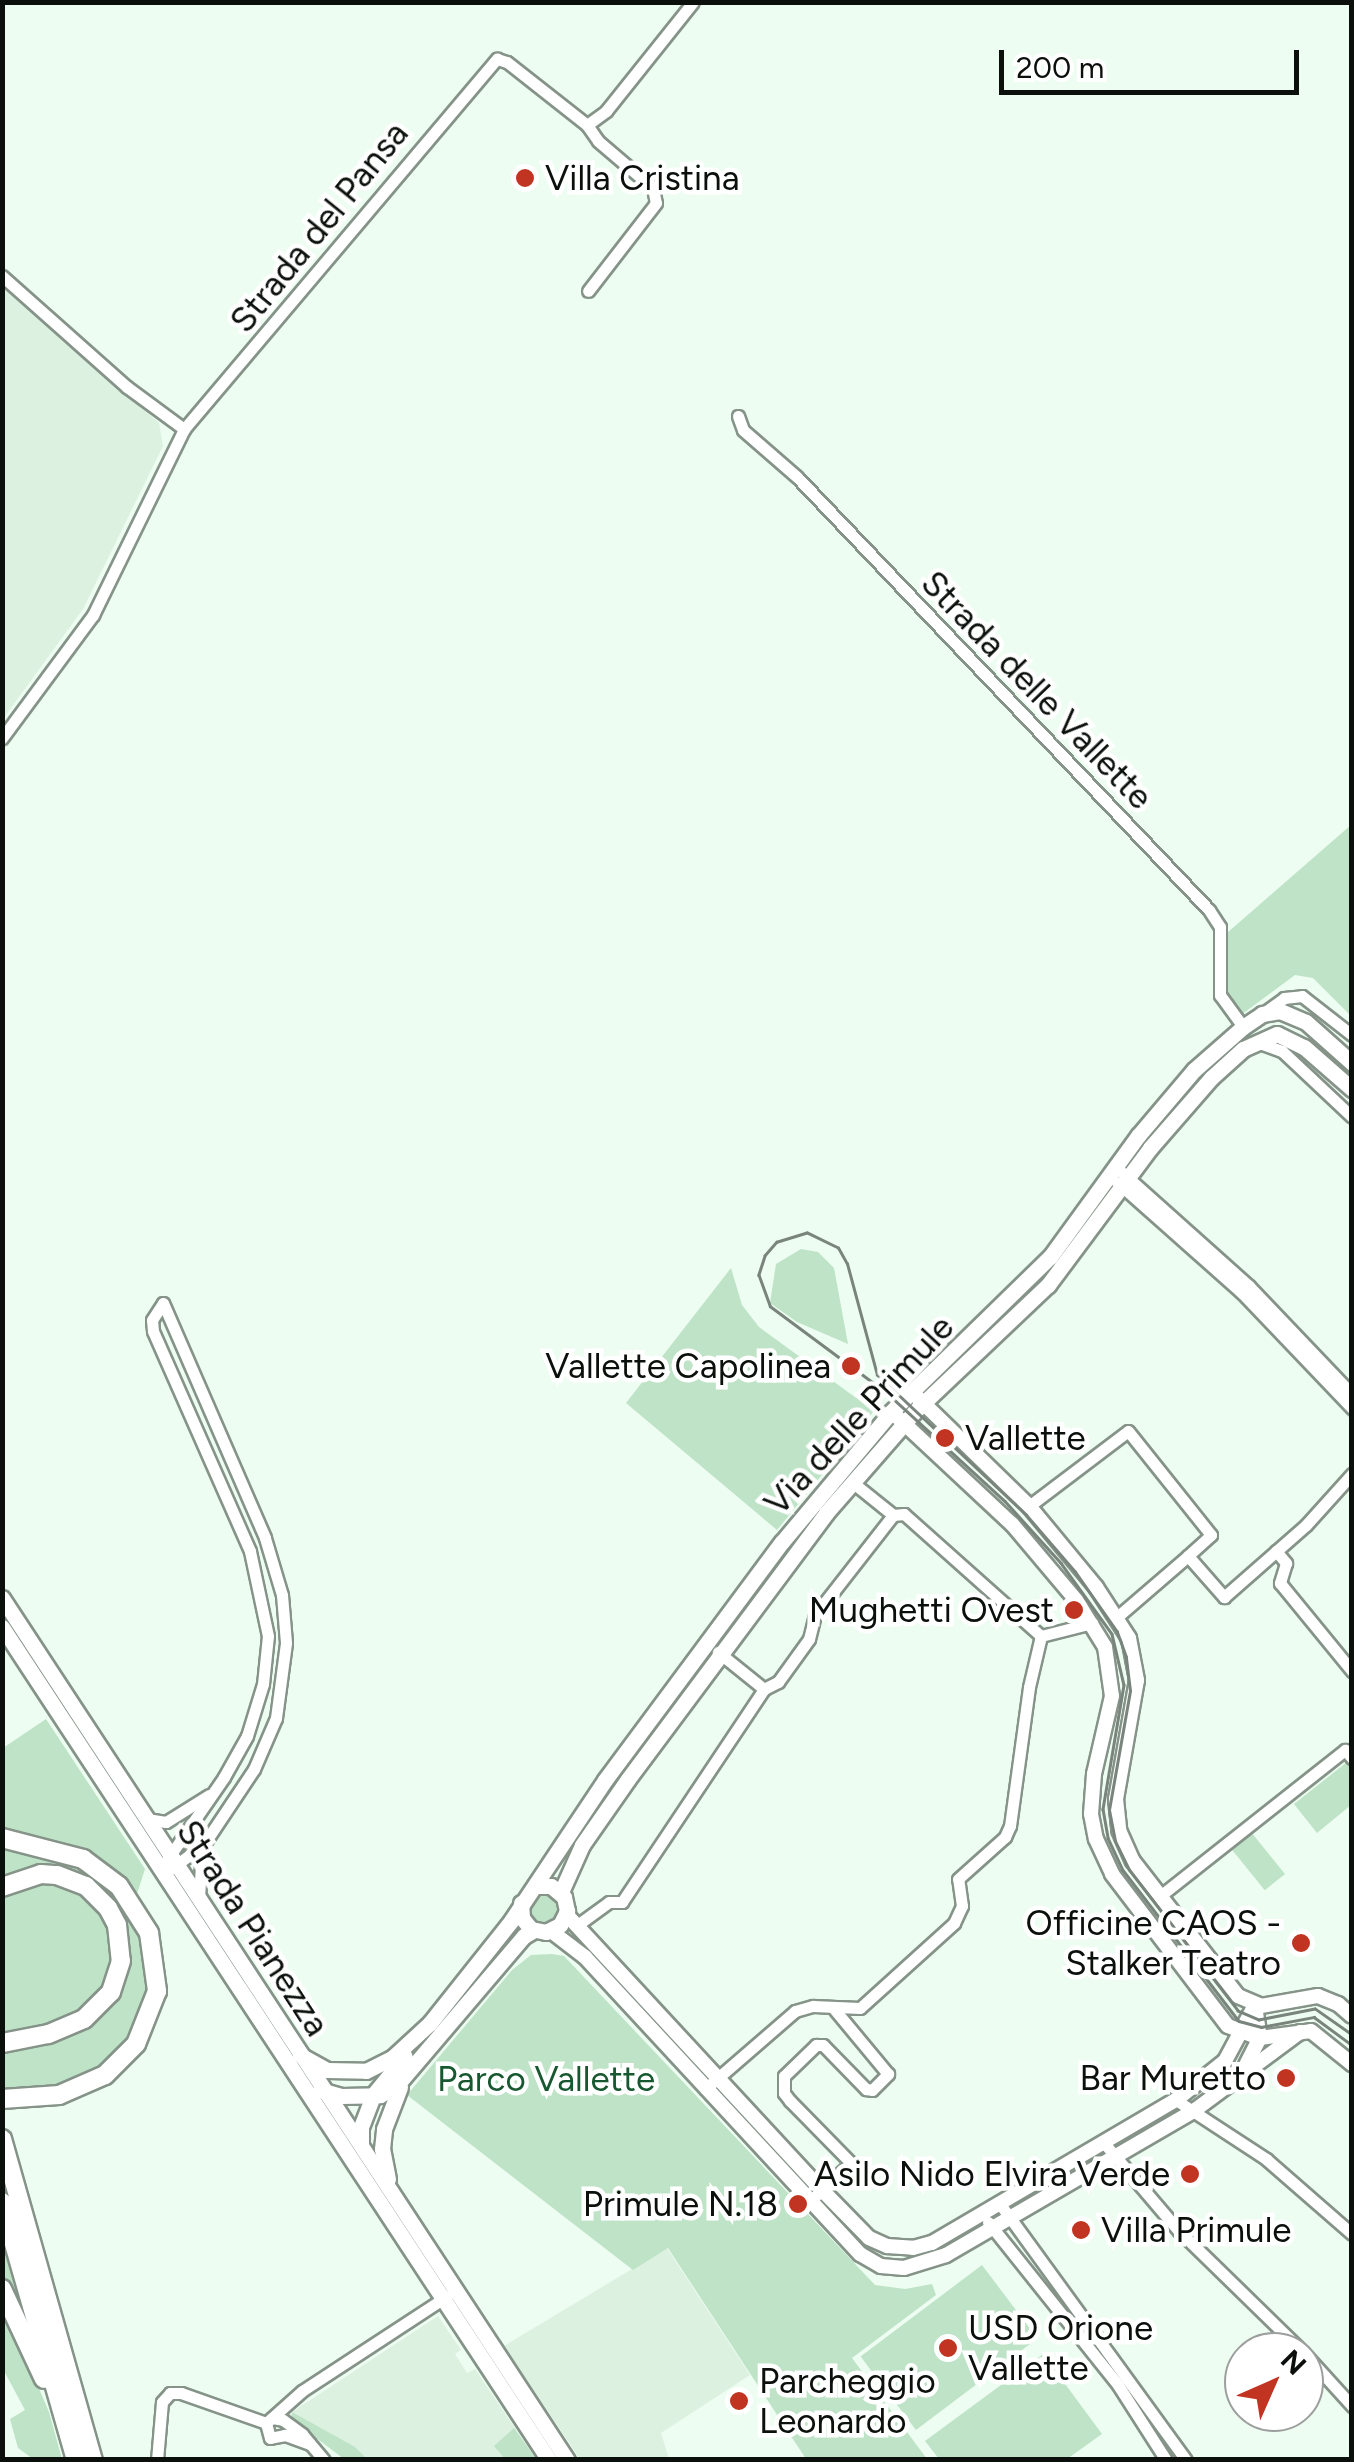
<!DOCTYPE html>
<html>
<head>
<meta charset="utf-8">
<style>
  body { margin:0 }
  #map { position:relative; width:1354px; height:2462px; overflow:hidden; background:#edfdf1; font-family:Figtree,sans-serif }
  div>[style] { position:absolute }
  .built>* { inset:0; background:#dcf1e0 }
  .green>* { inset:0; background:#bee3c7; transform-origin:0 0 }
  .round { border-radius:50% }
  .roads { filter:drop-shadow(2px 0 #859388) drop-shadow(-2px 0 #859388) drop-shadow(0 2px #859388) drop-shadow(0 -2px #859388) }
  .minor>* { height:11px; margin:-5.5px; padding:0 5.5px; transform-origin:5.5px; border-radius:5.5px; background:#fff }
  .tertiary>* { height:14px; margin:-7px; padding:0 7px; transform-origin:7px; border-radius:7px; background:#fff }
  .secondary>* { height:15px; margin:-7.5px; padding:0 7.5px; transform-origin:7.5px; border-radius:7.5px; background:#fff }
  .primary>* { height:18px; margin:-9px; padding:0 9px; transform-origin:9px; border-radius:9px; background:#fff }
  .tram>* { height:2.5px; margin:-1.25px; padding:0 1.25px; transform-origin:1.25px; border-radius:1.25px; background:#79847c }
  .dots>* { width:28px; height:28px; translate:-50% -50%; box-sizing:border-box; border:5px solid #fff; border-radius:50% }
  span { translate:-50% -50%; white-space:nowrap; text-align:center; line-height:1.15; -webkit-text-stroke:9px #fff; paint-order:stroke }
  .poi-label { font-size:35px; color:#0b100c }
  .left { translate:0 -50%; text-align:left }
  .right { translate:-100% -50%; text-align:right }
  .street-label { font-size:35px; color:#0b100c }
  .park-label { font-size:35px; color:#185830 }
  .frame { position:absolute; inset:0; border:5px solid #0b100c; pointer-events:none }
  .north { position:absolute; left:1224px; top:2332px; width:100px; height:100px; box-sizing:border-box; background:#fff; border:2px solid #9d9f9e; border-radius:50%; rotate:45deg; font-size:28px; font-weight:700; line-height:40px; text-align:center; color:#0b100c }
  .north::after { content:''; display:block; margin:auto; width:35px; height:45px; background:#c03421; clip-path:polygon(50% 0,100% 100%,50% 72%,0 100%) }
  .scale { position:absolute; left:999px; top:50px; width:300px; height:45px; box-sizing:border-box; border:5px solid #0b100c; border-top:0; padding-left:12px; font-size:30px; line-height:35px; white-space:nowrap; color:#0b100c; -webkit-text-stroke:8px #fff; paint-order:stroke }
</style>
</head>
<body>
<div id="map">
  <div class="built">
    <i style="clip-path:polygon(3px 285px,159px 423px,163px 446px,83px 609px,3px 719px)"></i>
    <i style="clip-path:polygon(667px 2248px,750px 2375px,661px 2433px,669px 2459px,580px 2459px,504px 2346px)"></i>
    <i style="clip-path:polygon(438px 2316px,461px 2350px,455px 2354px,467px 2373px,475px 2369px,536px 2459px,367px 2459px,292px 2412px)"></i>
  </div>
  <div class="green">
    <i style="clip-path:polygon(1351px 825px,1351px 1016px,1313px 978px,1295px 975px,1241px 1015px,1234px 1011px,1226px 998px,1222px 956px,1227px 933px)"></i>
    <i style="clip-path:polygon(801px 1249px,818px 1252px,834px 1268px,848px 1344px,797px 1322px,770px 1303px,776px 1264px)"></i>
    <i style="clip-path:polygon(731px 1268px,742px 1305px,759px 1327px,874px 1411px,777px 1530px,626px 1403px)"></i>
    <i style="clip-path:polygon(46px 1719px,145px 1869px,137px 1894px,101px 1861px,78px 1849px,3px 1831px,3px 1748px)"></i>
    <i style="clip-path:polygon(1347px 1762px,1351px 1768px,1351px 1805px,1317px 1833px,1294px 1804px)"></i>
    <i style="left:1251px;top:1832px;width:54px;height:26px;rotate:51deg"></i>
    <i style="clip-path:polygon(2px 1843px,52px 1852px,104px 1879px,141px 1929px,150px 2000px,124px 2052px,82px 2083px,3px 2095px,3px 2049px,75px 2030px,126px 1957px,88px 1882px,3px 1881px)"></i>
    <i style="clip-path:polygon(38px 1880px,75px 1885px,110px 1923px,115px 1958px,101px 1993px,69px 2021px,3px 2037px,3px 1893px)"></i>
    <i class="round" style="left:525px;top:1894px;width:32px;height:32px"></i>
    <i style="clip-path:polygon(552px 1954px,564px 1956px,875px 2285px,905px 2289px,932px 2284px,936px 2295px,852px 2358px,927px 2459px,806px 2459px,668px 2248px,633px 2270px,407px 2095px,512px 1970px,531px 1955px)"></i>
    <i style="clip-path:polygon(2px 2228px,33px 2336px,31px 2337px,3px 2275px)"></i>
    <i style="left:982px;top:2265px;width:92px;height:152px;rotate:53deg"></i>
    <i style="clip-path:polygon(2px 2302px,49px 2412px,62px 2459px,33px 2459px,18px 2448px,10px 2419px,25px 2410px,3px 2369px)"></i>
    <i style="clip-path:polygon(1043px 2354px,1102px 2434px,1067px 2459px,939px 2459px,925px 2441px)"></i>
    <i style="clip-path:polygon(292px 2412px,355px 2447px,367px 2459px,344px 2459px,291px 2419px)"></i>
    <i style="clip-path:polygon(514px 2428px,536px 2459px,505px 2459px,494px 2446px)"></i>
  </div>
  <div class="roads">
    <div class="minor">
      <i style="left:587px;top:125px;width:24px;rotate:-36deg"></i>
      <i style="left:606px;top:111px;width:139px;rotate:-51.4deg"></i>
      <i style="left:2px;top:276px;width:167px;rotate:41.6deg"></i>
      <i style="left:127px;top:387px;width:71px;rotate:36.4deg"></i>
      <i style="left:738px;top:416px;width:15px;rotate:70deg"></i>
      <i style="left:743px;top:430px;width:72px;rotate:41deg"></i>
      <i style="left:797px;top:477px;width:598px;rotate:46.42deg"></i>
      <i style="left:1209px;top:910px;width:20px;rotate:57deg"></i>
      <i style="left:1220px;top:927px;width:68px;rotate:90deg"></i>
      <i style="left:1220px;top:995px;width:39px;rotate:54deg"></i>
      <i style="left:2px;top:738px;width:153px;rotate:-53.5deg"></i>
      <i style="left:93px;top:615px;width:207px;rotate:-63.9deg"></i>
      <i style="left:184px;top:429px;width:485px;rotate:-49.8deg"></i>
      <i style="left:497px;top:59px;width:10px;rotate:17deg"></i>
      <i style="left:507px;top:62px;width:102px;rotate:38.2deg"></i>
      <i style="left:587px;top:125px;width:19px;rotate:55deg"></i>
      <i style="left:598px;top:141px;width:72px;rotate:40.5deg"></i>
      <i style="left:653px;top:188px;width:15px;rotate:79deg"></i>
      <i style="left:656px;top:203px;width:111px;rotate:127.7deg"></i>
      <i style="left:1265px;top:1012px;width:24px;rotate:-36deg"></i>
      <i style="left:1284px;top:998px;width:18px;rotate:-6deg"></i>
      <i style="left:1302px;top:996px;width:63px;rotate:38deg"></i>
      <i style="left:1257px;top:1042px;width:27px;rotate:20deg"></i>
      <i style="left:1282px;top:1051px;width:96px;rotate:43.3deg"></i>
      <i style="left:1116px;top:1167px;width:178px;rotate:41.8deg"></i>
      <i style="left:1249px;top:1286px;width:149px;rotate:46.4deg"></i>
      <i style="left:1117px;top:1182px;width:166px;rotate:41.6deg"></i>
      <i style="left:1241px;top:1292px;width:161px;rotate:46.3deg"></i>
      <i style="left:852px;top:1482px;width:53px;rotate:38.8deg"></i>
      <i style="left:1029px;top:1506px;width:124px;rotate:-37.1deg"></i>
      <i style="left:1128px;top:1431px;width:133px;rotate:51.4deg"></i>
      <i style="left:1211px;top:1535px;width:31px;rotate:138deg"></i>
      <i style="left:1276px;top:1551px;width:16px;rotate:50deg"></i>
      <i style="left:1286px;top:1563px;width:21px;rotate:107deg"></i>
      <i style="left:1280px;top:1583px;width:114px;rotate:50.7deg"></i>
      <i style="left:1117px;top:1617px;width:94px;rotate:-40.7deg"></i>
      <i style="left:1188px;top:1556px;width:55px;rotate:48.7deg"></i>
      <i style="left:1224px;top:1597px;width:109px;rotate:-41.3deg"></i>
      <i style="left:1306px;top:1525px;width:69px;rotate:-48deg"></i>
      <i style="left:718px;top:1652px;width:59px;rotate:38.8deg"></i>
      <i style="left:147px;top:1819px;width:19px;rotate:9deg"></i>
      <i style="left:166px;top:1822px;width:51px;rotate:-32.1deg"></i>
      <i style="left:167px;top:1860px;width:101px;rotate:-55.5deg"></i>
      <i style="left:224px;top:1777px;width:47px;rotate:-60.7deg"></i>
      <i style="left:247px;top:1736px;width:54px;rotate:-72.9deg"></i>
      <i style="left:263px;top:1684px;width:48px;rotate:-84.1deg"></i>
      <i style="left:268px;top:1636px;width:87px;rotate:-102deg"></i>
      <i style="left:250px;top:1551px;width:240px;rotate:-113.8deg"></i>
      <i style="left:153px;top:1331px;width:11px;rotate:-95deg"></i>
      <i style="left:152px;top:1320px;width:20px;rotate:-57deg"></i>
      <i style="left:163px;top:1303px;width:256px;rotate:66.5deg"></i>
      <i style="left:265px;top:1538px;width:59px;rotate:73.4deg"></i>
      <i style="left:282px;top:1595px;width:48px;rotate:85.2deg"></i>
      <i style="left:286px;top:1643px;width:76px;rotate:97.6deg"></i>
      <i style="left:276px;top:1718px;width:56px;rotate:113.3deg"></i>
      <i style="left:254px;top:1769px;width:90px;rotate:123.7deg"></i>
      <i style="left:204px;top:1844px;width:41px;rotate:142.9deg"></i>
      <i style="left:1160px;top:1896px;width:236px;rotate:-38.3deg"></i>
      <i style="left:1345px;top:1750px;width:11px;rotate:49deg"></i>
      <i style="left:199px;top:1898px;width:50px;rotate:-86.6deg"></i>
      <i style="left:576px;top:1926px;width:41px;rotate:-36deg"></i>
      <i style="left:609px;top:1902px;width:13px"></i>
      <i style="left:622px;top:1902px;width:256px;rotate:-56.3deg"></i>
      <i style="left:764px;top:1689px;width:16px;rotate:-27deg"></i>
      <i style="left:778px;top:1682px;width:53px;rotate:-54.2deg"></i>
      <i style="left:809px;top:1639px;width:25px;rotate:-76deg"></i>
      <i style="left:815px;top:1615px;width:127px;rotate:-52deg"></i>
      <i style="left:893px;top:1515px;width:11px;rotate:-5deg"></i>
      <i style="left:904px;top:1514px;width:183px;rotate:41.7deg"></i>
      <i style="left:1041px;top:1636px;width:53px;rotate:-14.3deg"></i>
      <i style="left:705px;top:2089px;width:119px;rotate:-40.9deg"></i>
      <i style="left:795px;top:2011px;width:19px;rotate:-16deg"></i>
      <i style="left:813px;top:2006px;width:47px;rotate:2.4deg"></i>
      <i style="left:860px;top:2008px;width:127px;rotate:-42.1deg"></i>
      <i style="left:954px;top:1923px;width:19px;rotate:-65deg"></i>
      <i style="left:962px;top:1906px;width:27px;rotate:-98deg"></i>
      <i style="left:958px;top:1879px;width:63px;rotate:-41.8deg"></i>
      <i style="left:1005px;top:1837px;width:12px;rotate:-66deg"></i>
      <i style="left:1010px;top:1826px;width:140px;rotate:-82.2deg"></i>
      <i style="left:1029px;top:1687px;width:52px;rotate:-76.8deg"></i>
      <i style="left:1176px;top:2100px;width:108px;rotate:33.2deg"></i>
      <i style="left:1266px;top:2159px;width:114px;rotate:41.1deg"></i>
      <i style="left:1104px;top:2143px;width:116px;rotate:49.6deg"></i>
      <i style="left:1179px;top:2231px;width:173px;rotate:44.3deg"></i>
      <i style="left:809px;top:2202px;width:57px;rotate:-42.9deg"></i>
      <i style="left:851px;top:2163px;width:87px;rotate:-134.5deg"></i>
      <i style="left:790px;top:2101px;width:10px;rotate:-127deg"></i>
      <i style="left:784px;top:2093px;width:17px;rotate:-90deg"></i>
      <i style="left:784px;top:2076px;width:45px;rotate:-44.1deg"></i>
      <i style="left:816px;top:2045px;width:7px"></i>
      <i style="left:823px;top:2045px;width:62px;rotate:45.7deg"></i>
      <i style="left:866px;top:2089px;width:6px;rotate:9deg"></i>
      <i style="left:872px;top:2090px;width:23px;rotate:-45deg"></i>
      <i style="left:888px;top:2074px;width:85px;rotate:-129.7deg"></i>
      <i style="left:1000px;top:2204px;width:316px;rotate:54deg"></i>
      <i style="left:988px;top:2222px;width:208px;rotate:51.4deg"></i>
      <i style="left:1118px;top:2385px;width:89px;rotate:57.4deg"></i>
      <i style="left:1304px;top:2353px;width:72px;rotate:47.8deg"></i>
      <i style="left:272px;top:2418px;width:11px;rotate:10deg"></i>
      <i style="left:283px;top:2420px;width:24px;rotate:36deg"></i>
      <i style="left:302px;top:2434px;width:34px;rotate:50deg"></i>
      <i style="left:310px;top:2444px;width:27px;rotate:-160deg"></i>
      <i style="left:285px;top:2435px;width:15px;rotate:169deg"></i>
      <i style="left:270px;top:2438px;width:16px;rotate:-105deg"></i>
      <i style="left:266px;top:2423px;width:48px;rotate:-41.6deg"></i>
      <i style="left:302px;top:2391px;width:173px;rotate:-33.2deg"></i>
      <i style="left:157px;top:2460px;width:58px;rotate:-85.1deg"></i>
      <i style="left:162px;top:2402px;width:12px;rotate:-48deg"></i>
      <i style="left:170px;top:2393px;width:11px"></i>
      <i style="left:181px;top:2393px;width:90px;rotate:19.4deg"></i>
    </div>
    <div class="tertiary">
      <i style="left:915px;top:1395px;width:159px;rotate:44.2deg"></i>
      <i style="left:1029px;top:1506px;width:105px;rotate:50.4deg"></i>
      <i style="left:1096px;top:1587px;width:61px;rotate:57.1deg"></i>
      <i style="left:1129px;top:1638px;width:43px;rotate:79.2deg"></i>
      <i style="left:1137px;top:1680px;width:121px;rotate:100deg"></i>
      <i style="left:1116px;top:1799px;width:31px;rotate:84deg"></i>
      <i style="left:1119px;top:1830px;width:34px;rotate:66deg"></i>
      <i style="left:1133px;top:1861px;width:171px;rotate:52.1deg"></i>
      <i style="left:1238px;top:1996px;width:25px;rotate:23deg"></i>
      <i style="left:1261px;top:2006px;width:58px;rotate:-10deg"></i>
      <i style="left:1318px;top:1996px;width:22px;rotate:22deg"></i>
      <i style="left:1338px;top:2004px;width:18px;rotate:41deg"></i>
      <i style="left:896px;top:1416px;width:158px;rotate:43deg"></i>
      <i style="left:1012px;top:1524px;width:99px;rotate:49.9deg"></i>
      <i style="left:1076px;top:1600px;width:55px;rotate:58.3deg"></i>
      <i style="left:1105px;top:1647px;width:49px;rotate:81.9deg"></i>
      <i style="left:1112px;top:1696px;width:80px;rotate:103deg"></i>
      <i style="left:1094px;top:1774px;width:40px;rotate:94.3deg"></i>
      <i style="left:1091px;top:1814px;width:25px;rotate:79deg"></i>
      <i style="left:1096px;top:1839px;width:38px;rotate:65deg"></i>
      <i style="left:1112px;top:1874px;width:191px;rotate:52.7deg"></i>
      <i style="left:1228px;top:2026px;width:34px;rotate:21deg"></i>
      <i style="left:1260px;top:2038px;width:51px;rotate:-7.8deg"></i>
      <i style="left:1311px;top:2031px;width:53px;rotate:38.8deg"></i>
      <i style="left:566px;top:1914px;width:376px;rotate:47.2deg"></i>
      <i style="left:822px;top:2190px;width:67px;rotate:45.6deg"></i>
      <i style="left:869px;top:2238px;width:20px;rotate:24deg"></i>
      <i style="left:887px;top:2246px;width:26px;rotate:4deg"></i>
      <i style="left:913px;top:2248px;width:20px;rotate:-15deg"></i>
      <i style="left:932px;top:2243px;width:283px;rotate:-30.4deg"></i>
      <i style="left:1176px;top:2100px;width:63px;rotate:-38.5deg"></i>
      <i style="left:1225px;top:2061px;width:64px;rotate:-61.8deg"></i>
      <i style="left:551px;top:1931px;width:43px;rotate:37.4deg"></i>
      <i style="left:585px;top:1957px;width:405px;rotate:47.2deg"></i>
      <i style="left:860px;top:2254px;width:24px;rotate:30deg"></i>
      <i style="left:881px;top:2266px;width:23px;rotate:5deg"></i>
      <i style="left:904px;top:2268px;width:44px;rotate:-17.2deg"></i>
      <i style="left:946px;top:2255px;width:288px;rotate:-30.2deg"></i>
      <i style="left:1195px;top:2110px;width:131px;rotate:-36.6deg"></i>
      <i style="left:1246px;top:2065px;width:30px;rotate:-63deg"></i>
      <i style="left:1260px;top:2038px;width:33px;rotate:-99deg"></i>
    </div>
    <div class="secondary">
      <i style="left:2px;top:1598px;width:1031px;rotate:56.76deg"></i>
      <i style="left:2px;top:1627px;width:997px;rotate:56.71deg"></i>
      <i style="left:561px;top:1892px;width:51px;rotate:-65.9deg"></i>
      <i style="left:582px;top:1845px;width:80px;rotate:-55.1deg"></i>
      <i style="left:628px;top:1779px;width:332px;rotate:-53.3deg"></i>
      <i style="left:826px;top:1513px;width:135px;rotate:-48.9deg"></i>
      <i style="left:915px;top:1411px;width:183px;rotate:-43.5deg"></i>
      <i style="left:1048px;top:1285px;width:171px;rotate:-53.3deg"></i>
      <i style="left:1150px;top:1148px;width:93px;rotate:-48.9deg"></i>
      <i style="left:1211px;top:1078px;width:43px;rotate:-42.2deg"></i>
      <i style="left:1243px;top:1049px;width:37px;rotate:-24deg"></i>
      <i style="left:1277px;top:1034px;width:30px;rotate:26deg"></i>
      <i style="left:1304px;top:1047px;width:64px;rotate:41.2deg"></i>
      <i style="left:521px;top:1903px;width:15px;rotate:86deg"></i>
      <i style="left:522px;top:1918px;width:14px;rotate:51deg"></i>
      <i style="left:531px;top:1929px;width:15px;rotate:11deg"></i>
      <i style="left:546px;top:1932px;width:16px;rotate:-27deg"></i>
      <i style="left:560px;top:1925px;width:16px;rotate:-63deg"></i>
      <i style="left:567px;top:1911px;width:14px;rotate:-102deg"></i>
      <i style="left:564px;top:1897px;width:17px;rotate:-140deg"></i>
      <i style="left:551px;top:1886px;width:16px;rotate:180deg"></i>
      <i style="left:300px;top:2055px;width:31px;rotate:29deg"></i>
      <i style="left:327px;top:2070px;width:39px;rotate:1deg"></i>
      <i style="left:366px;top:2071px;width:29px;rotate:-27deg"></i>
      <i style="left:392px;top:2058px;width:52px;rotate:-42.6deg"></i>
      <i style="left:430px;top:2023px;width:130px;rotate:-51.5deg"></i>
      <i style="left:511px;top:1921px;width:169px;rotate:-56.3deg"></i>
      <i style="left:605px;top:1780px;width:297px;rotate:-53.4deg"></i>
      <i style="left:782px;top:1542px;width:170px;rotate:-50deg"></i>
      <i style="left:891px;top:1412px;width:222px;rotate:-44.3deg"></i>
      <i style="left:1050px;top:1257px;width:150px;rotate:-54deg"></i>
      <i style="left:1138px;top:1136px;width:87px;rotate:-49.7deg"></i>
      <i style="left:1194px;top:1070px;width:65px;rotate:-41.3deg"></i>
      <i style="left:1243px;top:1027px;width:23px;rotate:-34deg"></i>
      <i style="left:1262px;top:1014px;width:18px;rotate:-9deg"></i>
      <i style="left:1280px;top:1011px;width:28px;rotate:23deg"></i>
      <i style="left:1306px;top:1022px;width:62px;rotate:41.7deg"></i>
      <i style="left:320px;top:2090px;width:22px;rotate:16deg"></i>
      <i style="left:341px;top:2096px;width:39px;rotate:-1deg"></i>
      <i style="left:380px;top:2095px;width:20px;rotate:-30deg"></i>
      <i style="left:397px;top:2085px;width:196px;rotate:-49.6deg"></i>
      <i style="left:524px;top:1936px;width:12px;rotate:-31deg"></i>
      <i style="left:361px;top:2144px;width:17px;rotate:-90deg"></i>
      <i style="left:361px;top:2127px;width:34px;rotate:-69deg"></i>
      <i style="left:373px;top:2095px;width:50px;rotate:-50.6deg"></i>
      <i style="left:388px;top:2179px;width:31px;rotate:-101deg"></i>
      <i style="left:382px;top:2149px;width:20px;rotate:-84deg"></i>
      <i style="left:384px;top:2129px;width:45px;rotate:-69.1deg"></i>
    </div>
    <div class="primary">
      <i style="left:2px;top:1838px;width:84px;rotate:14.5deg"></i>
      <i style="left:83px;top:1859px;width:45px;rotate:36.9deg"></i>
      <i style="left:119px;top:1886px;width:56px;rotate:57.4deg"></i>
      <i style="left:149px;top:1933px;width:59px;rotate:82.1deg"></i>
      <i style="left:157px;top:1991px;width:57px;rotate:111.6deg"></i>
      <i style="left:136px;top:2044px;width:44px;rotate:135deg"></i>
      <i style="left:105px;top:2075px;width:50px;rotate:156.5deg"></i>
      <i style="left:59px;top:2095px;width:57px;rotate:176deg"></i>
      <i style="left:2px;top:1887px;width:41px;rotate:-18.4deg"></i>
      <i style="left:41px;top:1874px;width:16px;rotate:4deg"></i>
      <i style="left:57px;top:1875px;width:31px;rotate:21deg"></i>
      <i style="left:86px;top:1886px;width:31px;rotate:45deg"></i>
      <i style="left:108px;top:1908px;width:19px;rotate:62deg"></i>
      <i style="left:117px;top:1925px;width:36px;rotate:84deg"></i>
      <i style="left:121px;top:1961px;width:33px;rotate:108deg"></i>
      <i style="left:111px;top:1992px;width:38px;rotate:135deg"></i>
      <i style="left:84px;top:2019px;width:39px;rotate:157deg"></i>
      <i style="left:48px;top:2034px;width:47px;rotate:168.9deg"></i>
      <i style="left:2px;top:2139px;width:334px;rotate:74.2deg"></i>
      <i style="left:2px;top:2202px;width:268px;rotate:74deg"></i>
      <i style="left:2px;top:2289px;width:99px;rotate:65deg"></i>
    </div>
  </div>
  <div class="tram">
    <i style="left:1352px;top:2035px;width:45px;rotate:-144.9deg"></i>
    <i style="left:1315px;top:2009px;width:57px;rotate:168.9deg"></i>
    <i style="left:1259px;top:2020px;width:23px;rotate:-157deg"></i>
    <i style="left:1238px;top:2011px;width:178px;rotate:-127.7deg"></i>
    <i style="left:1129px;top:1870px;width:32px;rotate:-116deg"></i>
    <i style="left:1115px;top:1841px;width:32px;rotate:-101deg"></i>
    <i style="left:1109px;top:1810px;width:121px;rotate:-80deg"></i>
    <i style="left:1130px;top:1691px;width:34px;rotate:-97deg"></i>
    <i style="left:1126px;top:1657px;width:27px;rotate:-110deg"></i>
    <i style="left:1117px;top:1632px;width:73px;rotate:-125deg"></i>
    <i style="left:1075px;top:1572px;width:75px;rotate:-130.7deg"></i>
    <i style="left:1026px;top:1515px;width:204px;rotate:-136.8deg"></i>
    <i style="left:877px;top:1375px;width:115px;rotate:-105.1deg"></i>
    <i style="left:847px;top:1264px;width:18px;rotate:-119deg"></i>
    <i style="left:838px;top:1248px;width:34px;rotate:-154deg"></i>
    <i style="left:807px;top:1233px;width:31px;rotate:163deg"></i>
    <i style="left:777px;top:1242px;width:18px;rotate:131deg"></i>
    <i style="left:765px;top:1256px;width:20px;rotate:108deg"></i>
    <i style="left:759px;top:1275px;width:33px;rotate:70deg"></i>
    <i style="left:770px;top:1306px;width:146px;rotate:36.6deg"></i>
    <i style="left:887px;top:1393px;width:160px;rotate:42.5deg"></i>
    <i style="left:1005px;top:1501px;width:84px;rotate:47.9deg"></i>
    <i style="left:1061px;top:1563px;width:87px;rotate:54.3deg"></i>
    <i style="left:1112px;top:1634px;width:52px;rotate:76.8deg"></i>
    <i style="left:1124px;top:1685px;width:126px;rotate:99.6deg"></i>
    <i style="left:1103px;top:1809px;width:29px;rotate:80deg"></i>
    <i style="left:1108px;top:1838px;width:35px;rotate:65deg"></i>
    <i style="left:1123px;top:1870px;width:190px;rotate:52.5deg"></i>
    <i style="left:1239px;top:2021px;width:23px;rotate:15deg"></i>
    <i style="left:1261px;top:2027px;width:54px;rotate:-10.7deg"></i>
    <i style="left:1314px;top:2017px;width:47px;rotate:36.4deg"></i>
  </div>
  <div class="dots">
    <i style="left:525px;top:178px;background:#c03421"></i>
    <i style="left:851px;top:1366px;background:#c03421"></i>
    <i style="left:945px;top:1438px;background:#c03421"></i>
    <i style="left:1074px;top:1610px;background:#c03421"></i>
    <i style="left:1301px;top:1943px;background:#c03421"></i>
    <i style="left:1286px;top:2078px;background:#c03421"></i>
    <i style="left:1190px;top:2174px;background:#c03421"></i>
    <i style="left:798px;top:2204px;background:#c03421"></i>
    <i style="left:1081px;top:2230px;background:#c03421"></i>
    <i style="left:948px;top:2348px;background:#c03421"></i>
    <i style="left:739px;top:2401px;background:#c03421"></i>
  </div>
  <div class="poi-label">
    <span class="left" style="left:545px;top:178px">Villa Cristina</span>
    <span class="right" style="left:831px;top:1366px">Vallette Capolinea</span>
    <span class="left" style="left:965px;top:1438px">Vallette</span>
    <span class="right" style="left:1054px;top:1610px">Mughetti Ovest</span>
    <span class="right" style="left:1281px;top:1943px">Officine CAOS -<br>Stalker Teatro</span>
    <span class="right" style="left:1266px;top:2078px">Bar Muretto</span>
    <span class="right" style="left:1170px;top:2174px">Asilo Nido Elvira Verde</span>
    <span class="right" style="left:778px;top:2204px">Primule N.18</span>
    <span class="left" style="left:1101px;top:2230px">Villa Primule</span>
    <span class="left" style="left:968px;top:2348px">USD Orione<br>Vallette</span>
    <span class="left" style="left:759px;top:2401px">Parcheggio<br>Leonardo</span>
  </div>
  <div class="street-label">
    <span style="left:319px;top:227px;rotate:-51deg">Strada del Pansa</span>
    <span style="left:1037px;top:690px;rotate:46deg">Strada delle Vallette</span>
    <span style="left:859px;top:1415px;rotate:-47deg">Via delle Primule</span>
    <span style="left:253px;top:1928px;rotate:57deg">Strada Pianezza</span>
  </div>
  <div class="park-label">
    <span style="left:546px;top:2079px">Parco Vallette</span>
  </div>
  <div class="frame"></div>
  <div class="north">N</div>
  <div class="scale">200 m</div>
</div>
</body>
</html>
